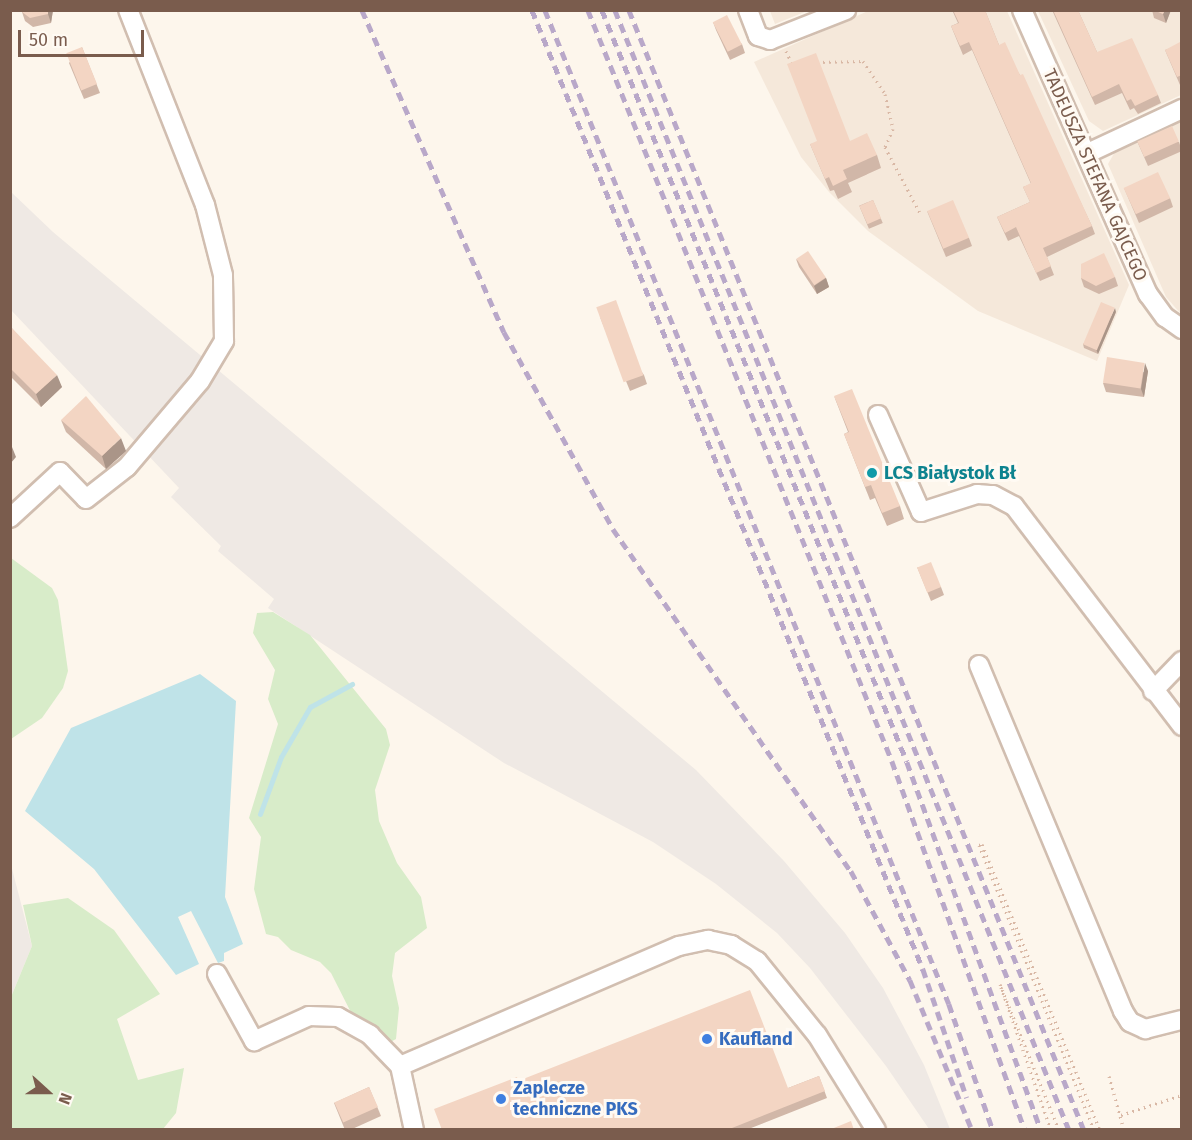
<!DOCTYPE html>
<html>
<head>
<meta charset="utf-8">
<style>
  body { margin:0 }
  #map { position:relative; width:1192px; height:1140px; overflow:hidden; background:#fdf6ec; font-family:"Fira Sans",sans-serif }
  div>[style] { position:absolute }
  .residential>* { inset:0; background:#f5e8da }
  .industrial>* { inset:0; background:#efe9e4 }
  .green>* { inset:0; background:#d8ecc9 }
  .water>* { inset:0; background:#bfe3e8 }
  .stream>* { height:5px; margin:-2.5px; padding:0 2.5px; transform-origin:2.5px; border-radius:2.5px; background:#bfe3e8 }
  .path>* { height:3px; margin-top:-1.5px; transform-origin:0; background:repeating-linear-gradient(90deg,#d9b8a5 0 1.5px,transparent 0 6px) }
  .roads { filter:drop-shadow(2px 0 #d1beb0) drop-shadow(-2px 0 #d1beb0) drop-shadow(0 2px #d1beb0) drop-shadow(0 -2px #d1beb0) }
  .minor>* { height:18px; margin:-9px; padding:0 9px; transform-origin:9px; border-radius:9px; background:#fff }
  .rail>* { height:4.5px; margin-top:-2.25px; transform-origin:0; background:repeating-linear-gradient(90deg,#b9a8c9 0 9px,transparent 0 15px) }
  .wall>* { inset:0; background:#d1b7a8; transform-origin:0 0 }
  .shaded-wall>* { inset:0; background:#aa9588 }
  .building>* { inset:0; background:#f3d5c3; transform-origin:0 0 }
  .dots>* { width:16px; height:16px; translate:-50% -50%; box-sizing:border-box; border:3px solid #fffaf3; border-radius:50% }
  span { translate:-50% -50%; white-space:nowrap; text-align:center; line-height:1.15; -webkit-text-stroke:6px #fffaf3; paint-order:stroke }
  .street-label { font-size:18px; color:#7a5c4d }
  .culture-label { font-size:18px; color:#0d838f; font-weight:700 }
  .left { translate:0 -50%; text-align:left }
  .shop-label { font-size:18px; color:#366cbe; font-weight:700 }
  .frame { position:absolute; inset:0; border:12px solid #7a5c4d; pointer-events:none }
  .north { position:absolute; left:18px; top:1062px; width:60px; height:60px; -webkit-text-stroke:4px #fffaf3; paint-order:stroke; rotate:111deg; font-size:16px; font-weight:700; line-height:24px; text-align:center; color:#7a5c4d }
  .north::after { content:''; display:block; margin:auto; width:21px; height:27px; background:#7a5c4d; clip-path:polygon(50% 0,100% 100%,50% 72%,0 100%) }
  .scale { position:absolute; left:18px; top:30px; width:126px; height:27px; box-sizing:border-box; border:3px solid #7a5c4d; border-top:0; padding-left:8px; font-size:18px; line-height:21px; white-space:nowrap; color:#7a5c4d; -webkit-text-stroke:4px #fffaf3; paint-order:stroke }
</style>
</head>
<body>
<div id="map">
  <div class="residential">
    <i style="clip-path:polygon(770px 11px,807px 11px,775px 24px)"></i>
    <i style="clip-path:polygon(868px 11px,1007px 11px,1129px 285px,1097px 361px,978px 311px,868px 231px,829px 192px,801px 157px,754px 62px)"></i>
    <i style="clip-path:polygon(1038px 11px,1181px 11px,1181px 95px,1103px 131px,1089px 121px)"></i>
    <i style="clip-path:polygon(1181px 119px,1181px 314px,1166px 297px,1108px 164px,1116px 150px)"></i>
  </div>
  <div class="industrial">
    <i style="clip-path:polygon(10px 191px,53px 232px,696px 770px,784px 861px,845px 933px,883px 988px,924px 1065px,950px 1129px,929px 1129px,886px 1066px,810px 968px,777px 933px,716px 884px,653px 842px,504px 763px,268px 608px,274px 599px,218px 551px,221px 546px,171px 497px,179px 488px,11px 310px)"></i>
    <i style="clip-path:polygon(10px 861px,32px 946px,11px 997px,10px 997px)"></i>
  </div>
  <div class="green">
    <i style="clip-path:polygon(11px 558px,52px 588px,58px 600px,68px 671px,63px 688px,42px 718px,11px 739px)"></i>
    <i style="clip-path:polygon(273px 612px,310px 635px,386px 729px,390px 745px,375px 790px,379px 821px,397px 863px,421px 897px,427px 928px,395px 953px,392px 976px,399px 1008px,396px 1039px,383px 1046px,367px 1044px,331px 973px,320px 962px,291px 950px,278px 937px,266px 934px,254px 889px,261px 837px,249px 818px,278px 724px,268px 699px,275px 670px,253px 633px,257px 613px)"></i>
    <i style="clip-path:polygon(68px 898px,114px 930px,160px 994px,117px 1019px,138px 1080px,184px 1068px,176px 1113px,163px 1129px,11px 1129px,11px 997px,32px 946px,23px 905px)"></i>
  </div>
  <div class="water">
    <i style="clip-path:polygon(200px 674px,236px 701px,225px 897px,243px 944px,224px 953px,224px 961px,218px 963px,191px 911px,178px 917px,199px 964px,176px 975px,94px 869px,25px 811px,71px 728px)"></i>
  </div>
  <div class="stream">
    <i style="left:260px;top:814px;width:61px;rotate:-69.8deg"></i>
    <i style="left:281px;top:757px;width:58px;rotate:-59.9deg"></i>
    <i style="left:310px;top:707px;width:48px;rotate:-28.7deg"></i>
  </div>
  <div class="path">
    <i style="left:786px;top:51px;width:14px;rotate:65deg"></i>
    <i style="left:817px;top:62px;width:46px;rotate:-1.2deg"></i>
    <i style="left:863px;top:61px;width:40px;rotate:56deg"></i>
    <i style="left:885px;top:94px;width:36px;rotate:77deg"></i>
    <i style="left:893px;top:129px;width:20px;rotate:114deg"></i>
    <i style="left:885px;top:147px;width:75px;rotate:62.1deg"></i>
    <i style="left:1109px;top:1076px;width:56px;rotate:74.5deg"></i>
    <i style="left:1121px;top:1115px;width:64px;rotate:-18.2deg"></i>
    <i style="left:751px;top:1130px;width:9px;rotate:-6deg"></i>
    <i style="left:1051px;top:1130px;width:155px;rotate:-109.3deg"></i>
    <i style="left:1000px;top:984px;width:157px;rotate:68deg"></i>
    <i style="left:1094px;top:1130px;width:307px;rotate:-112deg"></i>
    <i style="left:979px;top:845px;width:3px;rotate:-18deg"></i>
    <i style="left:982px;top:844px;width:309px;rotate:67.6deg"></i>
  </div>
  <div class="roads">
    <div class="minor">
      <i style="left:748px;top:10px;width:28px;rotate:69deg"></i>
      <i style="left:758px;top:36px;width:13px;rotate:18deg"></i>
      <i style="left:770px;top:40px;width:82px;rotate:-21.5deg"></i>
      <i style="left:1022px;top:10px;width:311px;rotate:66.1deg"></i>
      <i style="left:1148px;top:294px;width:29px;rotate:54deg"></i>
      <i style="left:1165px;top:317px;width:21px;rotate:35deg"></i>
      <i style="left:1088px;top:153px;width:104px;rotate:-25.1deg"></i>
      <i style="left:878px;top:415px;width:106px;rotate:66.1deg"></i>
      <i style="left:921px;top:512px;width:59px;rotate:-17.8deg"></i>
      <i style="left:977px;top:494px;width:16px;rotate:4deg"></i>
      <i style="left:993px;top:495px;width:24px;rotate:28deg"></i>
      <i style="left:1014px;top:506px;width:277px;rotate:52.6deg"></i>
      <i style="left:10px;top:518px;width:68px;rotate:-42.6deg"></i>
      <i style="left:60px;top:472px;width:37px;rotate:46deg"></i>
      <i style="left:86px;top:499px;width:52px;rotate:-38deg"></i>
      <i style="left:127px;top:467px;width:113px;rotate:-49.7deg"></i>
      <i style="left:200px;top:381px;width:47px;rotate:-59deg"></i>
      <i style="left:224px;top:341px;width:66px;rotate:-90.9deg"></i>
      <i style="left:223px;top:275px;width:72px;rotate:-104.4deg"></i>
      <i style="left:205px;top:205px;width:210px;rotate:-111.5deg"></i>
      <i style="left:979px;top:665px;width:375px;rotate:67.4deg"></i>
      <i style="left:1123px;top:1011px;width:13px;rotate:58deg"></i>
      <i style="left:1130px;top:1022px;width:17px;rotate:25deg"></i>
      <i style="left:1145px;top:1029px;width:38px;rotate:-14deg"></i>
      <i style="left:1153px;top:691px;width:42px;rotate:-46deg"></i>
      <i style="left:217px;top:974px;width:77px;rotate:61.1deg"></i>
      <i style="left:254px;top:1041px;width:60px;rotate:-24.4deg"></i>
      <i style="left:309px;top:1016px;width:29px;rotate:2deg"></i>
      <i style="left:338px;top:1017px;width:37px;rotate:29deg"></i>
      <i style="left:370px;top:1035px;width:43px;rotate:45.9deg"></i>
      <i style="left:400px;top:1066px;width:304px;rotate:-23.3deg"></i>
      <i style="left:679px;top:946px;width:30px;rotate:-12deg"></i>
      <i style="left:708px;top:940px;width:24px;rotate:12deg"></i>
      <i style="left:731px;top:945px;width:31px;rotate:32deg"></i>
      <i style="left:757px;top:961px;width:95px;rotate:51deg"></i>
      <i style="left:817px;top:1035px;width:112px;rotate:58.2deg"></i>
      <i style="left:400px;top:1066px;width:66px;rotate:77.7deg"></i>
    </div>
  </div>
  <div class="rail">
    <i style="left:362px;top:10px;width:352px;rotate:66.2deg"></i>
    <i style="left:504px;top:332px;width:225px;rotate:61deg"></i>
    <i style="left:613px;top:529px;width:417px;rotate:55.2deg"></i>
    <i style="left:851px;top:871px;width:124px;rotate:61.6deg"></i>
    <i style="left:910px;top:980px;width:162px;rotate:67.5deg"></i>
    <i style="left:532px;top:10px;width:1036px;rotate:67.82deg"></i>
    <i style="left:923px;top:969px;width:136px;rotate:71.2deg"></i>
    <i style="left:545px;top:10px;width:1073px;rotate:67.88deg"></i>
    <i style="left:949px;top:1004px;width:133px;rotate:70.8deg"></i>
    <i style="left:588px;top:10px;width:810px;rotate:67.96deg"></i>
    <i style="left:892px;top:761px;width:392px;rotate:70.2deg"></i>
    <i style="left:602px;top:10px;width:811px;rotate:67.92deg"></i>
    <i style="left:907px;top:762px;width:392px;rotate:70deg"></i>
    <i style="left:615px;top:10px;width:1209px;rotate:67.93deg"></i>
    <i style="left:629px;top:10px;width:1209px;rotate:67.89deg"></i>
  </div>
  <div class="wall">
    <i style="clip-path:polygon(53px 10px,51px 23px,33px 27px,25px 21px,22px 12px)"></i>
    <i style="clip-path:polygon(952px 10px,985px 10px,999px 45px,1020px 75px,1092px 226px,1095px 234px,1047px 257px,1054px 275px,1040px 281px,1019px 236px,1008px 241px,997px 217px,1030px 202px,1023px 187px,1031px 184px,972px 50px,963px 55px,951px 26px,958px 23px)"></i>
    <i style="clip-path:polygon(1052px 10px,1078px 10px,1097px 52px,1158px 95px,1161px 103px,1138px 114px,1134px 108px,1130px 110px,1122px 93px,1095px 105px)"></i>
    <i style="clip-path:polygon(1152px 10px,1171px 10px,1166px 23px,1154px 18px)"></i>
    <i style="clip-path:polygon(713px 22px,742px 44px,745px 53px,730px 60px,716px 30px)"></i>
    <i style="clip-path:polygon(1182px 44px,1182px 85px,1180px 85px,1165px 50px)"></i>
    <i style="clip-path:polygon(82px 47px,100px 93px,84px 99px,69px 63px)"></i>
    <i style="clip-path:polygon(850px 141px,877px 155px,881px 168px,848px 183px,852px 192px,838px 199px,834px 190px,830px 191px,810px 144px)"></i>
    <i style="clip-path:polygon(1137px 141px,1179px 142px,1182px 151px,1148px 166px)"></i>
    <i style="clip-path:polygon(1124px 188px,1170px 198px,1173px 207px,1139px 223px)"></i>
    <i style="left:873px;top:200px;width:25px;height:15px;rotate:67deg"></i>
    <i style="clip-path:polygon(927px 211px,969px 238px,972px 246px,946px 257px)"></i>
    <i style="clip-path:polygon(796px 259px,826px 278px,829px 287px,817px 294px,799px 267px)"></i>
    <i style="clip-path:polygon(1115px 277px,1118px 286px,1099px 294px,1084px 287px,1081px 278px)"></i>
    <i style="clip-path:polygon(1116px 312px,1098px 354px,1084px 348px,1083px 344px)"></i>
    <i style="clip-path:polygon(600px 317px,644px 375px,647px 384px,630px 391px)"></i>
    <i style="clip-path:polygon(10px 326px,62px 387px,41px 407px,10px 376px)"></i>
    <i style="clip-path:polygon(1148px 371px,1144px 397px,1106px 392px,1103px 383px)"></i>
    <i style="clip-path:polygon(834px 396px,900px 506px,904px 519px,887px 526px,875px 498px,870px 500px,844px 434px,848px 432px)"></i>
    <i style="clip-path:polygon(61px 420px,126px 451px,106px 469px,66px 432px)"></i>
    <i style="clip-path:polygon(917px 567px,941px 587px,944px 595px,931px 601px)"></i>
    <i style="clip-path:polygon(819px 1076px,827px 1098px,746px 1130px,442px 1130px,518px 1081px,788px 1088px)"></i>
    <i style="clip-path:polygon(369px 1087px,381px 1116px,350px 1130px,345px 1130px,334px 1103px)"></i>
  </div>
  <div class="shaded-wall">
    <i style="clip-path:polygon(48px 10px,53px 10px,51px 23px,48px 14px)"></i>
    <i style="clip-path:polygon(1165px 10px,1171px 10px,1166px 23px,1163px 14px)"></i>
    <i style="clip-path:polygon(826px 278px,829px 287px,817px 294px,814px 286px)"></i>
    <i style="clip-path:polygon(1115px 308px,1116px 312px,1098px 354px,1096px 349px)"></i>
    <i style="clip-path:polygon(1145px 363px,1148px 371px,1144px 397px,1141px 389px)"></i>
    <i style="clip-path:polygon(57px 375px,62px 387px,41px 407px,36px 394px)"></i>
    <i style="clip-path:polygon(121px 438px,126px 451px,106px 469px,102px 456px)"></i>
    <i style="clip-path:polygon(10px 442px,16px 457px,10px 464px)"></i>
  </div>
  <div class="building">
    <i style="clip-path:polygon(22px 10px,48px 10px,48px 14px,30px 18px,22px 12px)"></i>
    <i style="clip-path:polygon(953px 10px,985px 10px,999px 45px,1005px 42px,1020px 75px,1023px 74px,1092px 226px,1043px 248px,1051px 266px,1036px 273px,1016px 227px,1005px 233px,997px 217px,1030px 202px,1023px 187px,1031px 183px,969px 42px,960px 46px,951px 26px,959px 23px)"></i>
    <i style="clip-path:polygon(1053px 10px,1078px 10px,1097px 52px,1132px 38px,1158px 95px,1135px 106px,1131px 99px,1127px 101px,1119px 84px,1092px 97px)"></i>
    <i style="clip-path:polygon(1153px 10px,1165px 10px,1163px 14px)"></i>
    <i style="left:727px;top:15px;width:33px;height:16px;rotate:63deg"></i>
    <i style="clip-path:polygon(1180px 42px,1182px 44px,1182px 75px,1177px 77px,1165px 50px)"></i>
    <i style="left:82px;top:47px;width:40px;height:17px;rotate:68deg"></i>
    <i style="clip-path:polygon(816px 53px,850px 141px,867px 133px,877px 155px,843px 170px,847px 179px,833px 186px,829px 177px,825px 179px,810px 144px,817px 141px,787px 64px)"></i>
    <i style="left:1172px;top:126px;width:17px;height:38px;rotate:66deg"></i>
    <i style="left:1158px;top:172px;width:29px;height:38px;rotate:65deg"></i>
    <i style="left:873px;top:200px;width:20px;height:15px;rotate:66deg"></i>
    <i style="left:953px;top:200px;width:41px;height:28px;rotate:67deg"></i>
    <i style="left:808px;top:251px;width:32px;height:14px;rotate:56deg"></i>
    <i style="clip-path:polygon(1104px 253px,1115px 277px,1096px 286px,1081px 278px,1081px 264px)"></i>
    <i style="left:616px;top:300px;width:80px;height:21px;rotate:70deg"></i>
    <i style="left:1101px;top:302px;width:15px;height:46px;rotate:23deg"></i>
    <i style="clip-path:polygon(10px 326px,57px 375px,36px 394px,10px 368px)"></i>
    <i style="left:1107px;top:357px;width:38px;height:26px;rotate:9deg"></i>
    <i style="clip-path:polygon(852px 389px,900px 506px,882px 513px,871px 485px,865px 487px,844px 434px,849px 432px,834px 396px)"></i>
    <i style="clip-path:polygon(86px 396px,121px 438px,102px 456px,61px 420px)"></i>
    <i style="left:931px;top:562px;width:27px;height:15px;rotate:68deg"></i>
    <i style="clip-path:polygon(750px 990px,788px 1088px,819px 1076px,825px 1091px,727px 1130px,442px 1130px,434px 1109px,517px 1077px,518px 1081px)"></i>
    <i style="left:369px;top:1087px;width:22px;height:38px;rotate:66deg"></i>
    <i style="clip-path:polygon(851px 1121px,854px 1130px,829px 1130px)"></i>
  </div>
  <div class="dots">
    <i style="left:872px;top:473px;background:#0f9aa8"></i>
    <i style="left:707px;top:1039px;background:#3f7fe0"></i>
    <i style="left:501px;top:1099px;background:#3f7fe0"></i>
  </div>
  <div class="street-label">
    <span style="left:1095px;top:175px;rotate:66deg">TADEUSZA STEFANA GAJCEGO</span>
  </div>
  <div class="culture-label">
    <span class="left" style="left:884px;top:473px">LCS Białystok Bł</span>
  </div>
  <div class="shop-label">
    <span class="left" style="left:719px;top:1039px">Kaufland</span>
    <span class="left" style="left:513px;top:1099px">Zaplecze<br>techniczne PKS</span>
  </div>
  <div class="frame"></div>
  <div class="north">N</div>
  <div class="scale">50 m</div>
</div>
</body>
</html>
